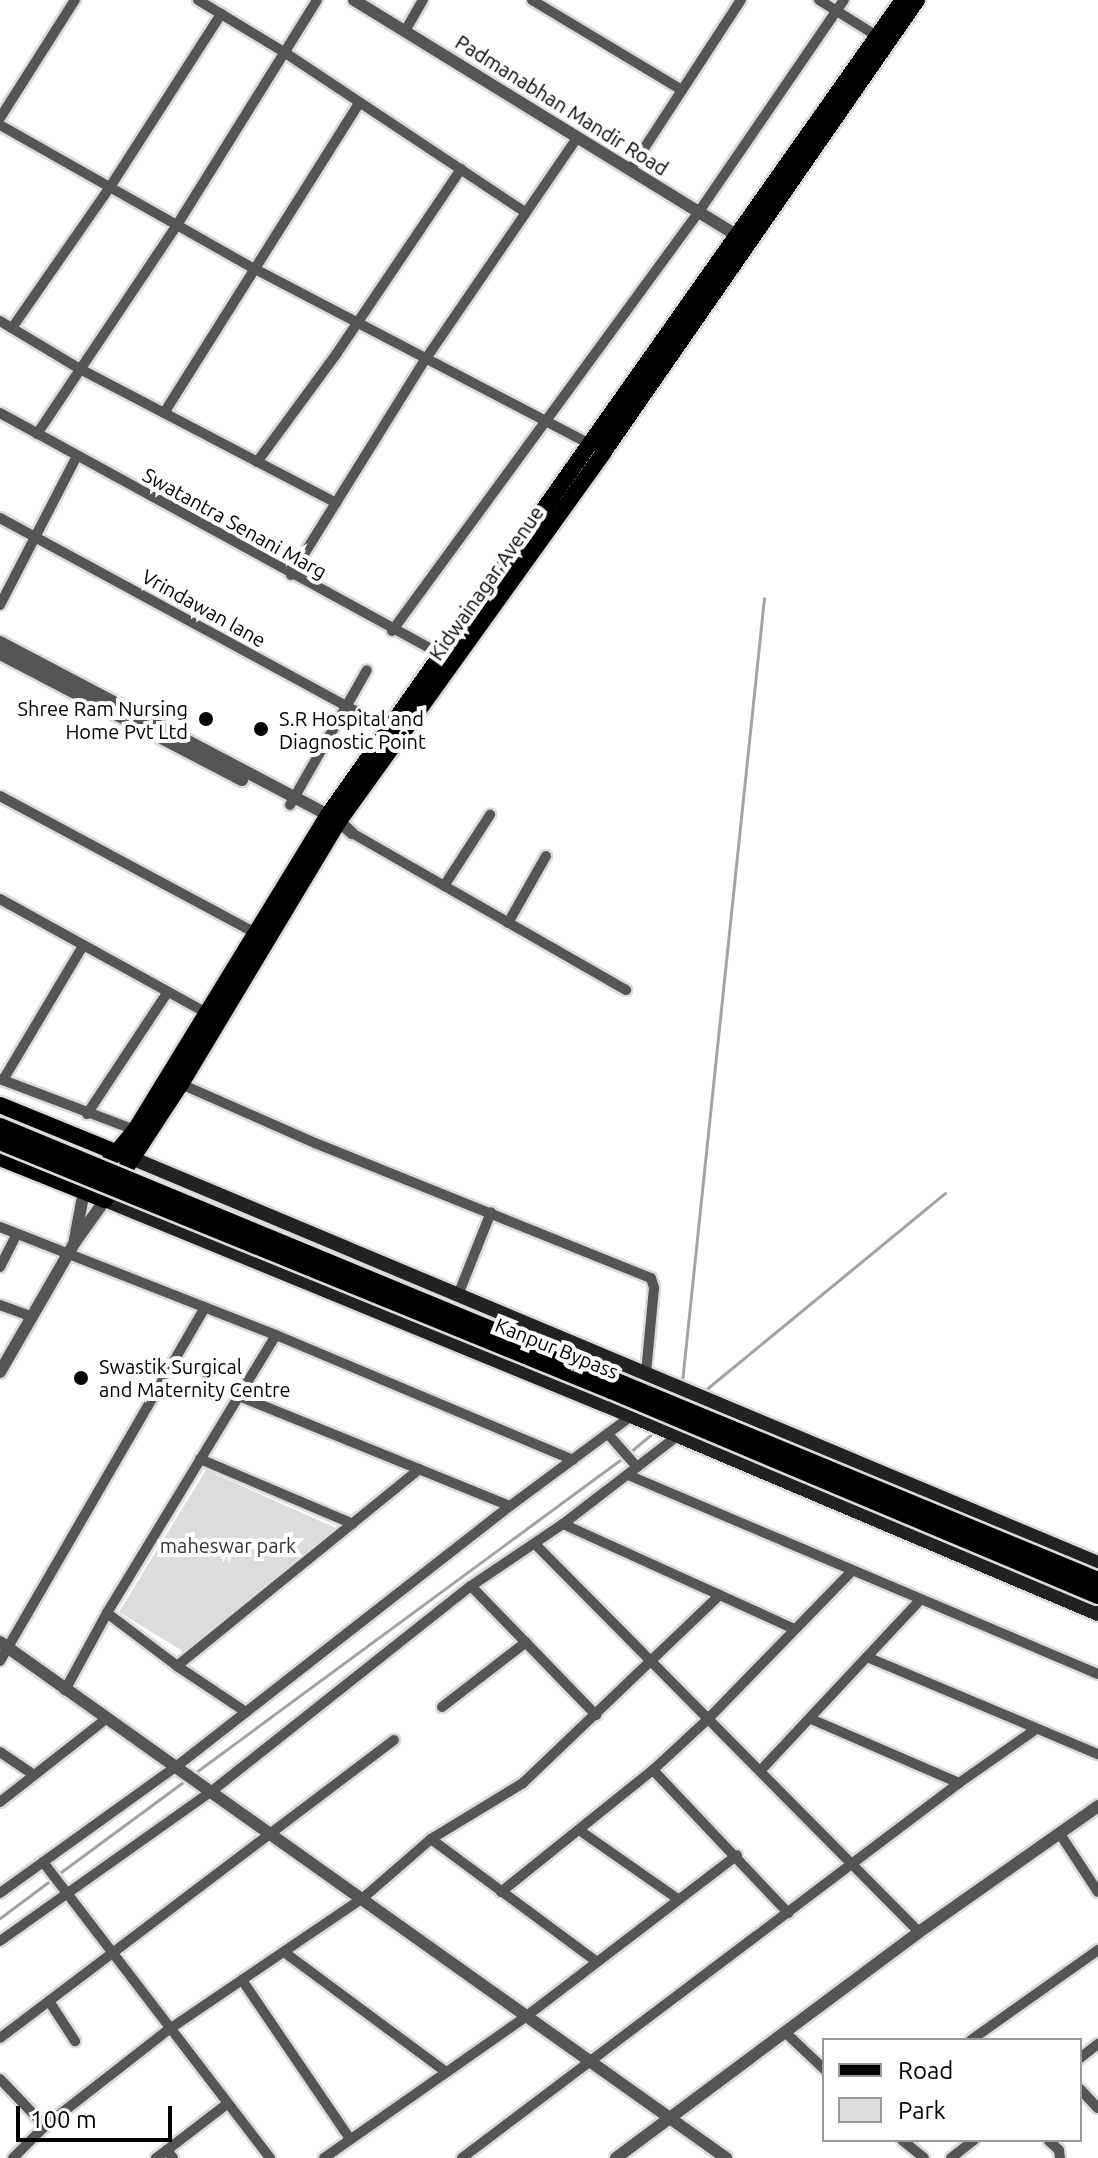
<!DOCTYPE html>
<html>
<head>
<meta charset="utf-8">
<style>
  body { margin:0 }
  #map { position:relative; width:1098px; height:2158px; overflow:hidden; background:#fff; font-family:Ubuntu,sans-serif }
  div>[style] { position:absolute }
  .green>* { inset:0; background:#dcdcdc }
  .stream>* { height:3px; margin:-1.5px; padding:0 1.5px; transform-origin:1.5px; border-radius:1.5px; background:#a3a3a3 }
  .roads { filter:drop-shadow(2px 0 #dbdbdb) drop-shadow(-2px 0 #dbdbdb) drop-shadow(0 2px #dbdbdb) drop-shadow(0 -2px #dbdbdb) }
  .minor>* { height:10px; margin:-5px; padding:0 5px; transform-origin:5px; border-radius:5px; background:#555 }
  .tertiary>* { height:12px; margin:-6px; padding:0 6px; transform-origin:6px; border-radius:6px; background:#555 }
  .secondary>* { height:14px; margin:-7px; padding:0 7px; transform-origin:7px; border-radius:7px; background:#222 }
  .primary>* { height:16px; margin:-8px; padding:0 8px; transform-origin:8px; border-radius:8px; background:#000 }
  .bridges { filter:drop-shadow(2px 0 #dbdbdb) drop-shadow(-2px 0 #dbdbdb) drop-shadow(0 2px #dbdbdb) drop-shadow(0 -2px #dbdbdb) }
  .trunk-bridge>* { height:16px; margin:-8px; padding:0 8px; transform-origin:8px; border-radius:8px; background:#000 }
  .dots>* { width:22px; height:22px; translate:-50% -50%; box-sizing:border-box; border:4px solid #fff; border-radius:50% }
  span { translate:-50% -50%; white-space:nowrap; text-align:center; line-height:1.15; -webkit-text-stroke:8px #fff; paint-order:stroke }
  .street-label { font-size:20px; color:#000 }
  .poi-label { font-size:20px; color:#000 }
  .right { translate:-100% -50%; text-align:right }
  .left { translate:0 -50%; text-align:left }
  .park-label { font-size:20px; color:#333 }
  .legend { position:absolute; left:822px; top:2038px; width:260px; height:104px; box-sizing:border-box; background:#fff; border:2px solid #999; margin:0; padding:10px 14px; list-style:none; font-size:24px; color:#000 }
  .legend li { display:flex; align-items:center; gap:16px; height:40px }
  .legend b { width:40px; border:2px solid #999 }
  .scale { position:absolute; left:16px; top:2106px; width:156px; height:36px; box-sizing:border-box; border:4px solid #000; border-top:0; padding-left:10px; font-size:24px; line-height:28px; white-space:nowrap; color:#000; -webkit-text-stroke:6px #fff; paint-order:stroke }
</style>
</head>
<body>
<div id="map">
  <div class="green">
    <i style="clip-path:polygon(206px 1470px,338px 1529px,186px 1653px,119px 1612px)"></i>
  </div>
  <div class="stream">
    <i style="left:682px;top:1382px;width:788px;rotate:-84.03deg"></i>
    <i style="left:704px;top:1391px;width:312px;rotate:-39.4deg"></i>
    <i style="left:630px;top:1452px;width:33px;rotate:-40deg"></i>
    <i style="left:192px;top:1775px;width:536px;rotate:-36.36deg"></i>
    <i style="left:57px;top:1875px;width:160px;rotate:-36.4deg"></i>
    <i style="left:0;top:1918px;width:64px;rotate:-36.7deg"></i>
  </div>
  <div class="roads">
    <div class="minor">
      <i style="left:198px;top:0;width:100px;rotate:31.2deg"></i>
      <i style="left:284px;top:52px;width:289px;rotate:33.6deg"></i>
      <i style="left:532px;top:0;width:175px;rotate:31deg"></i>
      <i style="left:819px;top:0;width:74px;rotate:31.8deg"></i>
      <i style="left:405px;top:31px;width:36px;rotate:-60deg"></i>
      <i style="left:0;top:118px;width:140px;rotate:-57.6deg"></i>
      <i style="left:0;top:125px;width:291px;rotate:29.5deg"></i>
      <i style="left:253px;top:268px;width:382px;rotate:27.6deg"></i>
      <i style="left:630px;top:170px;width:203px;rotate:-56.9deg"></i>
      <i style="left:0;top:321px;width:93px;rotate:31deg"></i>
      <i style="left:80px;top:369px;width:289px;rotate:27.6deg"></i>
      <i style="left:12px;top:328px;width:172px;rotate:-55.2deg"></i>
      <i style="left:110px;top:187px;width:206px;rotate:-57.3deg"></i>
      <i style="left:0;top:413px;width:506px;rotate:28.69deg"></i>
      <i style="left:164px;top:413px;width:364px;rotate:-57.8deg"></i>
      <i style="left:37px;top:434px;width:252px;rotate:-56.2deg"></i>
      <i style="left:177px;top:225px;width:265px;rotate:-58.1deg"></i>
      <i style="left:257px;top:462px;width:135px;rotate:-53.7deg"></i>
      <i style="left:337px;top:353px;width:222px;rotate:-56deg"></i>
      <i style="left:0;top:518px;width:445px;rotate:28.5deg"></i>
      <i style="left:291px;top:575px;width:253px;rotate:-58.1deg"></i>
      <i style="left:425px;top:360px;width:269px;rotate:-55.6deg"></i>
      <i style="left:0;top:605px;width:168px;rotate:-62.7deg"></i>
      <i style="left:392px;top:631px;width:518px;rotate:-53.79deg"></i>
      <i style="left:698px;top:213px;width:258px;rotate:-55.6deg"></i>
      <i style="left:0;top:796px;width:292px;rotate:28.2deg"></i>
      <i style="left:290px;top:805px;width:155px;rotate:-60.3deg"></i>
      <i style="left:352px;top:833px;width:316px;rotate:29.8deg"></i>
      <i style="left:444px;top:886px;width:85px;rotate:-57.1deg"></i>
      <i style="left:0;top:899px;width:242px;rotate:28.9deg"></i>
      <i style="left:508px;top:923px;width:77px;rotate:-60.4deg"></i>
      <i style="left:0;top:1079px;width:144px;rotate:20.7deg"></i>
      <i style="left:3px;top:1080px;width:156px;rotate:-59.2deg"></i>
      <i style="left:181px;top:1084px;width:146px;rotate:23.8deg"></i>
      <i style="left:315px;top:1143px;width:362px;rotate:21.9deg"></i>
      <i style="left:651px;top:1278px;width:10px;rotate:73deg"></i>
      <i style="left:654px;top:1288px;width:85px;rotate:95.4deg"></i>
      <i style="left:87px;top:1114px;width:145px;rotate:-56.5deg"></i>
      <i style="left:0;top:1227px;width:296px;rotate:21.4deg"></i>
      <i style="left:276px;top:1335px;width:325px;rotate:121.3deg"></i>
      <i style="left:107px;top:1613px;width:88px;rotate:118.6deg"></i>
      <i style="left:0;top:1267px;width:37px;rotate:-63deg"></i>
      <i style="left:458px;top:1295px;width:89px;rotate:-68.3deg"></i>
      <i style="left:0;top:1305px;width:35px;rotate:20deg"></i>
      <i style="left:276px;top:1335px;width:322px;rotate:22.8deg"></i>
      <i style="left:239px;top:1396px;width:292px;rotate:22.1deg"></i>
      <i style="left:608px;top:1434px;width:44px;rotate:48.7deg"></i>
      <i style="left:200px;top:1459px;width:166px;rotate:23deg"></i>
      <i style="left:628px;top:1475px;width:510px;rotate:22.95deg"></i>
      <i style="left:563px;top:1524px;width:254px;rotate:24.4deg"></i>
      <i style="left:535px;top:1544px;width:546px;rotate:45.3deg"></i>
      <i style="left:471px;top:1586px;width:180px;rotate:45.9deg"></i>
      <i style="left:107px;top:1613px;width:88px;rotate:37.1deg"></i>
      <i style="left:177px;top:1666px;width:312px;rotate:-39.1deg"></i>
      <i style="left:867px;top:1657px;width:251px;rotate:22.8deg"></i>
      <i style="left:0;top:1661px;width:408px;rotate:-59.9deg"></i>
      <i style="left:177px;top:1666px;width:83px;rotate:33.7deg"></i>
      <i style="left:442px;top:1707px;width:106px;rotate:-37.7deg"></i>
      <i style="left:811px;top:1719px;width:161px;rotate:23.4deg"></i>
      <i style="left:0;top:1752px;width:41px;rotate:34.1deg"></i>
      <i style="left:653px;top:1770px;width:197px;rotate:46.6deg"></i>
      <i style="left:761px;top:1770px;width:231px;rotate:-46.9deg"></i>
      <i style="left:0;top:1802px;width:136px;rotate:-38.1deg"></i>
      <i style="left:579px;top:1830px;width:121px;rotate:34.9deg"></i>
      <i style="left:1060px;top:1834px;width:69px;rotate:56.8deg"></i>
      <i style="left:431px;top:1839px;width:205px;rotate:36.5deg"></i>
      <i style="left:43px;top:1862px;width:373px;rotate:52.5deg"></i>
      <i style="left:501px;top:1892px;width:195px;rotate:-38.8deg"></i>
      <i style="left:653px;top:1770px;width:75px;rotate:-42.8deg"></i>
      <i style="left:708px;top:1719px;width:205px;rotate:-45.8deg"></i>
      <i style="left:0;top:1893px;width:218px;rotate:-35.7deg"></i>
      <i style="left:177px;top:1766px;width:422px;rotate:-38deg"></i>
      <i style="left:510px;top:1506px;width:151px;rotate:-36.6deg"></i>
      <i style="left:0;top:1941px;width:260px;rotate:-35.3deg"></i>
      <i style="left:212px;top:1791px;width:330px;rotate:-38.4deg"></i>
      <i style="left:471px;top:1586px;width:111px;rotate:-34deg"></i>
      <i style="left:563px;top:1524px;width:143px;rotate:-37.6deg"></i>
      <i style="left:284px;top:1952px;width:202px;rotate:36.5deg"></i>
      <i style="left:242px;top:1980px;width:192px;rotate:55.8deg"></i>
      <i style="left:49px;top:2001px;width:48px;rotate:57deg"></i>
      <i style="left:785px;top:2032px;width:54px;rotate:43.5deg"></i>
      <i style="left:0;top:2038px;width:494px;rotate:-37.1deg"></i>
      <i style="left:971px;top:2040px;width:156px;rotate:-35.3deg"></i>
      <i style="left:1080px;top:2058px;width:23px;rotate:-38deg"></i>
      <i style="left:0;top:2079px;width:65px;rotate:46.2deg"></i>
      <i style="left:1080px;top:2089px;width:26px;rotate:47deg"></i>
      <i style="left:902px;top:2140px;width:28px;rotate:39deg"></i>
      <i style="left:1049px;top:2141px;width:13px;rotate:42deg"></i>
      <i style="left:1059px;top:2150px;width:8px;rotate:83deg"></i>
      <i style="left:13px;top:2158px;width:45px;rotate:-45deg"></i>
      <i style="left:45px;top:2126px;width:156px;rotate:-38deg"></i>
      <i style="left:168px;top:2030px;width:235px;rotate:-34.1deg"></i>
      <i style="left:363px;top:1898px;width:90px;rotate:-40.9deg"></i>
      <i style="left:431px;top:1839px;width:108px;rotate:-31.3deg"></i>
      <i style="left:523px;top:1783px;width:272px;rotate:-43.7deg"></i>
      <i style="left:156px;top:2158px;width:14px;rotate:-36deg"></i>
      <i style="left:173px;top:2158px;width:10px;rotate:-127deg"></i>
      <i style="left:167px;top:2150px;width:76px;rotate:-37.5deg"></i>
      <i style="left:324px;top:2158px;width:249px;rotate:-35deg"></i>
      <i style="left:528px;top:2015px;width:263px;rotate:-37.4deg"></i>
      <i style="left:462px;top:2158px;width:623px;rotate:-37.04deg"></i>
      <i style="left:959px;top:1783px;width:94px;rotate:-35deg"></i>
      <i style="left:951px;top:2158px;width:29px;rotate:-38deg"></i>
    </div>
    <div class="tertiary">
      <i style="left:354px;top:0;width:457px;rotate:31.6deg"></i>
      <i style="left:0;top:642px;width:383px;rotate:27.8deg"></i>
      <i style="left:339px;top:821px;width:18px;rotate:43deg"></i>
      <i style="left:0;top:654px;width:273px;rotate:27.5deg"></i>
      <i style="left:75px;top:1239px;width:49px;rotate:-79.4deg"></i>
      <i style="left:0;top:1372px;width:150px;rotate:-60deg"></i>
      <i style="left:75px;top:1242px;width:52px;rotate:-54.5deg"></i>
      <i style="left:0;top:1642px;width:891px;rotate:35.4deg"></i>
      <i style="left:616px;top:2158px;width:378px;rotate:-36.7deg"></i>
      <i style="left:919px;top:1932px;width:219px;rotate:-35.1deg"></i>
    </div>
    <div class="secondary">
      <i style="left:134px;top:1159px;width:1045px;rotate:22.74deg"></i>
      <i style="left:105px;top:1200px;width:569px;rotate:22.33deg"></i>
      <i style="left:631px;top:1416px;width:507px;rotate:22.98deg"></i>
    </div>
    <div class="primary">
      <i style="left:0;top:1105px;width:135px;rotate:22.2deg"></i>
      <i style="left:0;top:1158px;width:113px;rotate:21.8deg"></i>
      <i style="left:105px;top:1200px;width:139px;rotate:-56.8deg"></i>
      <i style="left:181px;top:1084px;width:307px;rotate:-59deg"></i>
      <i style="left:339px;top:821px;width:453px;rotate:-54.3deg"></i>
      <i style="left:603px;top:453px;width:551px;rotate:-55.27deg"></i>
      <i style="left:95px;top:1178px;width:62px;rotate:-50.2deg"></i>
      <i style="left:135px;top:1130px;width:369px;rotate:-58.5deg"></i>
      <i style="left:328px;top:815px;width:997px;rotate:-54.8deg"></i>
    </div>
  </div>
  <div class="bridges">
    <div class="trunk-bridge">
      <i style="left:0;top:1126px;width:1188px;rotate:22.46deg"></i>
      <i style="left:0;top:1142px;width:660px;rotate:22.17deg"></i>
      <i style="left:611px;top:1391px;width:528px;rotate:22.83deg"></i>
    </div>
  </div>
  <div class="dots">
    <i style="left:206px;top:719px;background:#000"></i>
    <i style="left:261px;top:729px;background:#000"></i>
    <i style="left:81px;top:1378px;background:#000"></i>
  </div>
  <div class="street-label">
    <span style="left:562px;top:105px;rotate:32deg">Padmanabhan Mandir Road</span>
    <span style="left:235px;top:523px;rotate:29deg">Swatantra Senani Marg</span>
    <span style="left:486px;top:583px;rotate:-55deg">Kidwainagar Avenue</span>
    <span style="left:204px;top:608px;rotate:29deg">Vrindawan lane</span>
    <span style="left:557px;top:1348px;rotate:22deg">Kanpur Bypass</span>
  </div>
  <div class="poi-label">
    <span class="right" style="left:188px;top:720px">Shree Ram Nursing<br>Home Pvt Ltd</span>
    <span class="left" style="left:279px;top:730px">S.R Hospital and<br>Diagnostic Point</span>
    <span class="left" style="left:99px;top:1378px">Swastik Surgical<br>and Maternity Centre</span>
  </div>
  <div class="park-label">
    <span style="left:228px;top:1545px">maheswar park</span>
  </div>
  <ul class="legend">
  <li><b style="height:10px;background:#000"></b>Road</li>
  <li><b style="height:22px;background:#dcdcdc"></b>Park</li>
  </ul>
  <div class="scale">100 m</div>
</div>
</body>
</html>
